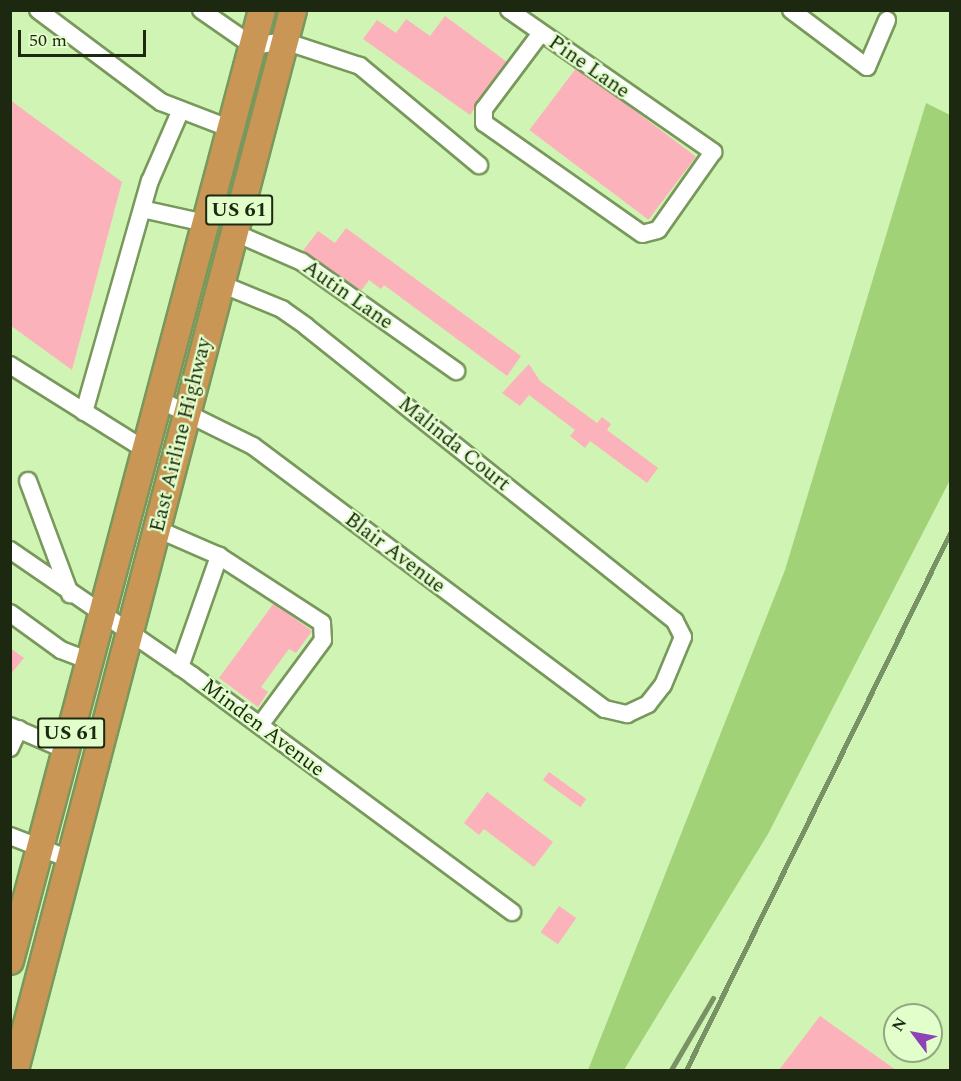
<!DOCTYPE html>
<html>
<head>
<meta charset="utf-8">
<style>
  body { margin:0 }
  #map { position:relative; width:961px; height:1081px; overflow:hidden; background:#d0f4b3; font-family:Spectral,serif }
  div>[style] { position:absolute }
  .green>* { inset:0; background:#a2d278 }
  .building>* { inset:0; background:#fcb2bb; transform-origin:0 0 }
  .roads { filter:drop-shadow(2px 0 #78985c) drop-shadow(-2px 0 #78985c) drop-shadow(0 2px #78985c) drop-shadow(0 -2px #78985c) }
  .minor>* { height:16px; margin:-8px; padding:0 8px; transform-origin:8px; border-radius:8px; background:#fff }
  .highway>* { height:26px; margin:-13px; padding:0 13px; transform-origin:13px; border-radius:13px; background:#c99655 }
  .rail>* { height:4.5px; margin:-2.25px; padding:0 2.25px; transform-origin:2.25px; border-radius:2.25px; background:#799265 }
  span { translate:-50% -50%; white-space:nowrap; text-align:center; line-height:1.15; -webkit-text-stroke:4.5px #e1fecb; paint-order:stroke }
  .shield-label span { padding:2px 4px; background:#e1fecb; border:2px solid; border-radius:4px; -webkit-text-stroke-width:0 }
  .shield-label { font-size:20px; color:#1c2910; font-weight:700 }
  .street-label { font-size:21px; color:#1c2910 }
  .frame { position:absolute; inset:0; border:12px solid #1c2910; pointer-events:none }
  .north { position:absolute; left:883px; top:1003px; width:60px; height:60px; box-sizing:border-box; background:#e1fecb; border:2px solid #92a980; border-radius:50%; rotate:302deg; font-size:16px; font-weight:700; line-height:24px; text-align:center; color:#1c2910 }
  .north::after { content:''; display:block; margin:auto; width:21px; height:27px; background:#8d43b5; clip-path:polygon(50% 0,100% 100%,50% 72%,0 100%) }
  .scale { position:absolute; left:18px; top:30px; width:128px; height:27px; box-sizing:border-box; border:3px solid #1c2910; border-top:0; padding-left:8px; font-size:18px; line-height:21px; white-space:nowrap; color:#1c2910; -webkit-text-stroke:4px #e1fecb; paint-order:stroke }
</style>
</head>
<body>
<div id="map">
  <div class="green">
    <i style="clip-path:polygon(926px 103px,950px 115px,950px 480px,768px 834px,624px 1070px,588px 1070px,785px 570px)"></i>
  </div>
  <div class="building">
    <i style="clip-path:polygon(445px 16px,507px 62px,470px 115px,363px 39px,377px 20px,396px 33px,406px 19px,430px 36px)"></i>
    <i style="left:577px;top:67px;width:149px;height:79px;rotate:37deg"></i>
    <i style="clip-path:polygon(10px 100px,122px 182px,72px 370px,10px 325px)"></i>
    <i style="clip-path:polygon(346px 228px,521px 356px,507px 376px,384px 285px,381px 289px,369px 280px,357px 296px,302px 252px,318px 231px,335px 243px)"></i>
    <i style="clip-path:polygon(529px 364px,540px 381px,597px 423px,602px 417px,611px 424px,607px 430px,658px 468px,647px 483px,590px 441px,585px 448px,570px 436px,575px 430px,529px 395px,520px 406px,502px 393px)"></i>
    <i style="clip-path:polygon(274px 603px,312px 631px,296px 653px,289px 649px,261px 687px,268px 692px,258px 707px,219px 678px)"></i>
    <i style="clip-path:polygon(10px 648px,24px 658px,10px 675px)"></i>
    <i style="left:549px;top:772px;width:46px;height:10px;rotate:36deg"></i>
    <i style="clip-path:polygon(487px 792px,553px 842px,534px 867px,484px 829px,479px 835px,464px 823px)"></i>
    <i style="left:559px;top:906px;width:21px;height:32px;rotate:35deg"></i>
    <i style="clip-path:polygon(820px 1016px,896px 1070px,779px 1070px)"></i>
  </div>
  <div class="roads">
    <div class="minor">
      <i style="left:38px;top:10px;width:154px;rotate:36.8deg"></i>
      <i style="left:161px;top:102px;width:75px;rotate:21.1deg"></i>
      <i style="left:201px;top:10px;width:63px;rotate:34.7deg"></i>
      <i style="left:253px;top:46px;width:31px;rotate:-9deg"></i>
      <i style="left:284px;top:41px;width:80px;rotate:18.2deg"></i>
      <i style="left:360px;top:66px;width:155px;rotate:39.8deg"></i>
      <i style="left:509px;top:10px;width:249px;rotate:34.8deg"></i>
      <i style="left:713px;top:152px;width:95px;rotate:125.2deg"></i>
      <i style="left:658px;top:230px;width:16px;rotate:166deg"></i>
      <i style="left:642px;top:234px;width:193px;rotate:-144.9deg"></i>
      <i style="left:484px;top:123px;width:14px;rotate:-90deg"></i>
      <i style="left:484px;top:109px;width:95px;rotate:-53.1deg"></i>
      <i style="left:791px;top:10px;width:95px;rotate:36.9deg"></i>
      <i style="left:867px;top:67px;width:51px;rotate:-66.9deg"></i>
      <i style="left:142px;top:209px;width:65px;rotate:12.5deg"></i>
      <i style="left:233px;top:232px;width:75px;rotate:23.5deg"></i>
      <i style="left:302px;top:262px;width:189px;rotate:35.3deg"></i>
      <i style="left:10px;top:365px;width:158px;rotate:32.1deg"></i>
      <i style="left:158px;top:399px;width:106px;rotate:26.3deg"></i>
      <i style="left:253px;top:446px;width:439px;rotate:36.8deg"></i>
      <i style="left:605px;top:709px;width:23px;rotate:13deg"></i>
      <i style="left:627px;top:714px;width:23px;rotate:-25deg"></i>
      <i style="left:648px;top:704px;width:24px;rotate:-52deg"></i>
      <i style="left:663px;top:685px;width:52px;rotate:-67.4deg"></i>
      <i style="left:683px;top:637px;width:18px;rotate:-117deg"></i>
      <i style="left:675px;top:621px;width:472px;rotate:-141.4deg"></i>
      <i style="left:306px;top:326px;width:29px;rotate:-145deg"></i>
      <i style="left:282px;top:309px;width:68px;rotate:-157.6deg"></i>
      <i style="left:84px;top:412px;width:240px;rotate:-74.1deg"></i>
      <i style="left:150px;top:181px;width:75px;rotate:-66.5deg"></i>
      <i style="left:28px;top:481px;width:121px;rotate:69.6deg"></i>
      <i style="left:157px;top:529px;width:68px;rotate:23.5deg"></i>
      <i style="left:219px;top:556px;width:123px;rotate:33deg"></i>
      <i style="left:322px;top:623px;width:17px;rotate:87deg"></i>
      <i style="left:323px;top:640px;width:106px;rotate:126.5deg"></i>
      <i style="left:10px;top:550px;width:222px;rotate:34.5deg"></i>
      <i style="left:193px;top:676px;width:397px;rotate:36.5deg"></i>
      <i style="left:10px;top:613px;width:63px;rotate:36deg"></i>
      <i style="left:61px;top:650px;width:30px;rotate:21deg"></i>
      <i style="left:180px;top:667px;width:118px;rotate:-70.6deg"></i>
      <i style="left:10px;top:726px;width:61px;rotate:23.2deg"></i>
      <i style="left:10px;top:748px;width:21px;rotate:-65deg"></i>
      <i style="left:10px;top:836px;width:69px;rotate:21.3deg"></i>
    </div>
    <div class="highway">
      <i style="left:10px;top:961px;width:984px;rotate:-75.16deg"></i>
      <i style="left:15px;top:1070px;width:1096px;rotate:-75.3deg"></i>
    </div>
  </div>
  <div class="rail">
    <i style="left:671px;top:1070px;width:83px;rotate:-59.7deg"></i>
    <i style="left:686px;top:1070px;width:598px;rotate:-63.82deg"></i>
  </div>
  <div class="shield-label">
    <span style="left:239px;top:210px">US 61</span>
    <span style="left:71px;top:733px">US 61</span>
  </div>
  <div class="street-label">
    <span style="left:589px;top:67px;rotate:35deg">Pine Lane</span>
    <span style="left:348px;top:295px;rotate:35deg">Autin Lane</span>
    <span style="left:181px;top:435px;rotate:-76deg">East Airline Highway</span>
    <span style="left:454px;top:444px;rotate:39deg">Malinda Court</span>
    <span style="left:395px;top:553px;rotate:37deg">Blair Avenue</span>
    <span style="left:263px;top:728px;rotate:37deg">Minden Avenue</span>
  </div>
  <div class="frame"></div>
  <div class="north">N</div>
  <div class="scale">50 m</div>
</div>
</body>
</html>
